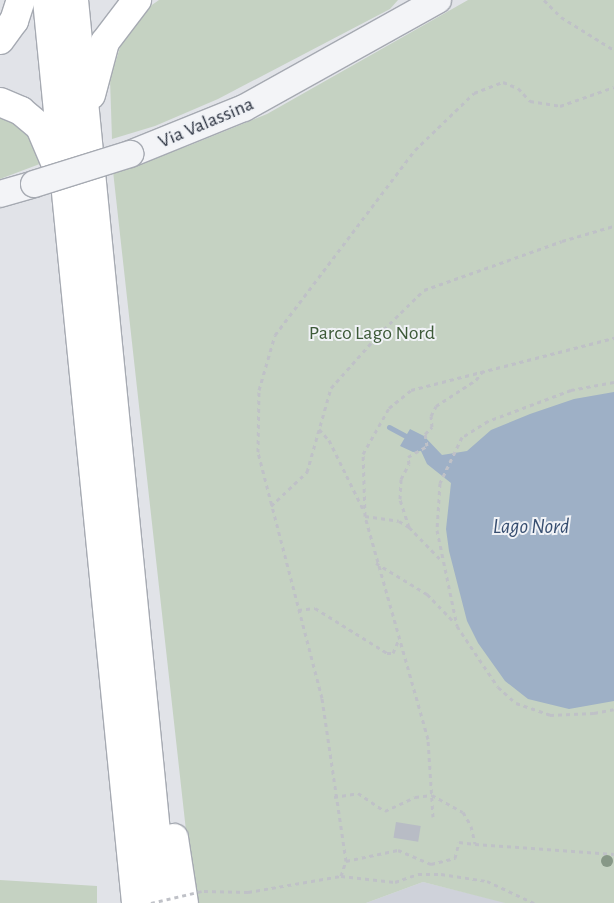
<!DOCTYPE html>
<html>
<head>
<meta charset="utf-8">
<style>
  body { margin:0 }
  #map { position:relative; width:614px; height:903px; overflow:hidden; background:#e1e3e8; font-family:"Alegreya Sans",sans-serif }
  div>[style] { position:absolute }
  .built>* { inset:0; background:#cfd2da }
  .green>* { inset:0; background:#c5d2c2 }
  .water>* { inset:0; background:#9eb0c6 }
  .stream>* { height:5px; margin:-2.5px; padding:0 2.5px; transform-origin:2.5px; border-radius:2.5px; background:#9eb0c6 }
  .building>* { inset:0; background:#b8bcc5; transform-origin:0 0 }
  .path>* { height:3px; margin-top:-1.5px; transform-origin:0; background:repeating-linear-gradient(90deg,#bfc1c7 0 4px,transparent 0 8px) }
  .roads { filter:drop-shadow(1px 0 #a6aab2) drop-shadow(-1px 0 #a6aab2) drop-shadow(0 1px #a6aab2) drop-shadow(0 -1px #a6aab2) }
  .tertiary>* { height:26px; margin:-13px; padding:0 13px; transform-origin:13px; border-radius:13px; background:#f3f4f7 }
  .trunk>* { height:28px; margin:-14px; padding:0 14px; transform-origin:14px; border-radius:14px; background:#fff }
  .path-bridge>* { height:3px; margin-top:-1.5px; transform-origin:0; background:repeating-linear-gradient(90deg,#bfc1c7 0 4px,transparent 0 8px) }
  .bridges { filter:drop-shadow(1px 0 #a6aab2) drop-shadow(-1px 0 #a6aab2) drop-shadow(0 1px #a6aab2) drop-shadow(0 -1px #a6aab2) }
  .tertiary-bridge>* { height:26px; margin:-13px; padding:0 13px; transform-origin:13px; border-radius:13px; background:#f3f4f7 }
  .trees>* { width:12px; height:12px; margin:-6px; border-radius:50%; background:#879887 }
  span { translate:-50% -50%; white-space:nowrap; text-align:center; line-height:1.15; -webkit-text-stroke:4px #f0f2f6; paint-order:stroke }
  .street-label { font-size:20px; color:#2a313f }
  .park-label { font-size:20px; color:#3d5a38 }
  .water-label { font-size:21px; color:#374e70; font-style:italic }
</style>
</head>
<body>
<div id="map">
  <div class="built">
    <i style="clip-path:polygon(423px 882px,504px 902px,505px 903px,366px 903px)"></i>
  </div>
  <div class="green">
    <i style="clip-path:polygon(159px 0,398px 0,390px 9px,218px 99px,155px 126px,112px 139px,110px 79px,121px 44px,142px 12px)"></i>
    <i style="clip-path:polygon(468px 0,614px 0,614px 903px,505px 903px,423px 882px,366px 903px,194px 903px,113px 171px,188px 146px,267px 114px)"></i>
    <i style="clip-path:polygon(0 111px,31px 134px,45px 162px,0 179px)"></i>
    <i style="clip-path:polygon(0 880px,97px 886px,97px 903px,0 903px)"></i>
  </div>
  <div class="water">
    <i style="clip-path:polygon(614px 392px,614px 701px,569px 709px,528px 699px,505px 681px,478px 643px,467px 621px,449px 551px,446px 529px,451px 483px,427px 464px,421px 451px,413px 452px,400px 446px,410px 429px,424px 436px,442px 455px,467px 451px,491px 430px,530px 414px,574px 399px)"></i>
  </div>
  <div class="stream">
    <i style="left:389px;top:427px;width:19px;rotate:28deg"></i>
  </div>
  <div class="building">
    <i style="left:396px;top:822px;width:25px;height:16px;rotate:9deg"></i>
  </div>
  <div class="path">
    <i style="left:544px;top:0;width:24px;rotate:45deg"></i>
    <i style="left:561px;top:17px;width:62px;rotate:31.9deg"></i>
    <i style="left:614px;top:382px;width:44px;rotate:169.5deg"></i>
    <i style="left:571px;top:390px;width:89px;rotate:159.5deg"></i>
    <i style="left:488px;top:421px;width:31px;rotate:148deg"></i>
    <i style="left:462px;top:437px;width:51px;rotate:115.6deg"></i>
    <i style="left:440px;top:483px;width:47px;rotate:93.7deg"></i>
    <i style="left:437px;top:530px;width:98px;rotate:78.2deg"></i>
    <i style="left:457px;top:626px;width:73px;rotate:56.1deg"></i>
    <i style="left:498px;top:687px;width:24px;rotate:42deg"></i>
    <i style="left:516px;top:703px;width:36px;rotate:19deg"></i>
    <i style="left:550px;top:715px;width:44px;rotate:-2.6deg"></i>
    <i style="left:594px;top:713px;width:20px;rotate:-11deg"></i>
    <i style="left:319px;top:429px;width:15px;rotate:48deg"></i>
    <i style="left:329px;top:440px;width:77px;rotate:63.8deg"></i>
    <i style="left:271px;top:506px;width:50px;rotate:-43.4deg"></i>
    <i style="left:307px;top:472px;width:87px;rotate:-74.1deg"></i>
    <i style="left:331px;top:388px;width:71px;rotate:-48.4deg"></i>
    <i style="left:378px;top:335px;width:64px;rotate:-44.4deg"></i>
    <i style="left:424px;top:290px;width:146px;rotate:-19.5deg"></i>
    <i style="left:562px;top:241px;width:54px;rotate:-16.1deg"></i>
    <i style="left:365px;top:516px;width:34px;rotate:8deg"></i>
    <i style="left:399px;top:521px;width:12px;rotate:31deg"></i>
    <i style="left:409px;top:527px;width:46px;rotate:45.9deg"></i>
    <i style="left:409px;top:527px;width:29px;rotate:-108deg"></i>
    <i style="left:400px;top:499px;width:20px;rotate:-87deg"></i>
    <i style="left:401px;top:479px;width:17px;rotate:-62deg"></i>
    <i style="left:409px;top:464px;width:7px;rotate:-98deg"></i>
    <i style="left:408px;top:457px;width:22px;rotate:-30deg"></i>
    <i style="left:427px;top:446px;width:12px;rotate:-99deg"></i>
    <i style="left:425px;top:434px;width:10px;rotate:-45deg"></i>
    <i style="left:432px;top:427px;width:11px;rotate:-95deg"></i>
    <i style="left:431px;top:416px;width:11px;rotate:-63deg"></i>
    <i style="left:436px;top:406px;width:48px;rotate:-33deg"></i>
    <i style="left:476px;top:380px;width:10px;rotate:-53deg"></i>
    <i style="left:376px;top:563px;width:60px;rotate:31.3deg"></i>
    <i style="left:427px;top:594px;width:40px;rotate:46deg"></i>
    <i style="left:298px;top:610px;width:17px;rotate:-7deg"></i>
    <i style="left:315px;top:608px;width:85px;rotate:32deg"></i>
    <i style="left:387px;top:653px;width:6px"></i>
    <i style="left:393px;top:653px;width:13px;rotate:-67deg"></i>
    <i style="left:334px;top:797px;width:24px;rotate:-9deg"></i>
    <i style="left:358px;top:793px;width:32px;rotate:34deg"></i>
    <i style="left:385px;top:811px;width:33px;rotate:-25deg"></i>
    <i style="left:415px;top:797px;width:17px;rotate:-7deg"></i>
    <i style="left:432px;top:795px;width:35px;rotate:29deg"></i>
    <i style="left:463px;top:812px;width:16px;rotate:60deg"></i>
    <i style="left:471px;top:826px;width:18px;rotate:77deg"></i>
    <i style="left:475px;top:844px;width:139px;rotate:4.1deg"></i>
    <i style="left:433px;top:817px;width:78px;rotate:-93.7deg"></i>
    <i style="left:428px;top:739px;width:232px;rotate:-105.8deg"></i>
    <i style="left:365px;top:516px;width:62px;rotate:-91.8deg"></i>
    <i style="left:363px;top:454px;width:53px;rotate:-60.5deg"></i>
    <i style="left:389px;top:408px;width:28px;rotate:-39deg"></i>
    <i style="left:411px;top:390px;width:210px;rotate:-14.4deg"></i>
    <i style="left:346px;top:861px;width:53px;rotate:-11.9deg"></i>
    <i style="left:398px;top:850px;width:36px;rotate:23deg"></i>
    <i style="left:431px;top:864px;width:25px;rotate:-14deg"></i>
    <i style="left:455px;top:858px;width:16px;rotate:-76deg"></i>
    <i style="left:459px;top:842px;width:16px;rotate:7deg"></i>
    <i style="left:341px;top:876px;width:54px;rotate:6.3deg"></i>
    <i style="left:395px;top:882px;width:24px;rotate:-19deg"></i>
    <i style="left:418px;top:874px;width:23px"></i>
    <i style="left:441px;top:874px;width:47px;rotate:8.7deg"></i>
    <i style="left:487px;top:881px;width:52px;rotate:25.1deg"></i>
    <i style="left:204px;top:891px;width:44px;rotate:1.3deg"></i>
    <i style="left:248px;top:892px;width:94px;rotate:-9.8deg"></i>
    <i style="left:341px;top:876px;width:16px;rotate:-72deg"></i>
    <i style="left:346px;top:861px;width:165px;rotate:-98.4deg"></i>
    <i style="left:322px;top:698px;width:254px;rotate:-104.6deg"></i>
    <i style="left:258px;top:452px;width:62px;rotate:-89.1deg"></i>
    <i style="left:259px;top:390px;width:57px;rotate:-73.8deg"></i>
    <i style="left:275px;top:335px;width:232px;rotate:-52.9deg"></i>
    <i style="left:415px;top:150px;width:82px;rotate:-44deg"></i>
    <i style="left:474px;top:93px;width:31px;rotate:-21deg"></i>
    <i style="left:503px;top:82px;width:16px;rotate:22deg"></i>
    <i style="left:518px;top:88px;width:18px;rotate:47deg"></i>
    <i style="left:530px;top:101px;width:30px;rotate:9deg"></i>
    <i style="left:560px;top:106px;width:57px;rotate:-19.4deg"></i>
  </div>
  <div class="roads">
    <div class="tertiary">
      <i style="left:130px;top:154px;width:123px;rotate:-22deg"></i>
      <i style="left:244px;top:108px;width:222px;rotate:-29.1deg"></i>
      <i style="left:0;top:194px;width:35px;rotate:-16deg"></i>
    </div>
    <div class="trunk">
      <i style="left:47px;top:0;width:907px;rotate:84.37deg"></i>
      <i style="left:74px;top:0;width:907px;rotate:84.37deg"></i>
      <i style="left:0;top:40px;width:24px;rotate:-54deg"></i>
      <i style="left:14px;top:21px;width:22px;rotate:-72deg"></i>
      <i style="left:91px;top:95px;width:55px;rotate:-75.2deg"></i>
      <i style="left:105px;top:42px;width:53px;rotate:-52.7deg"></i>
      <i style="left:0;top:102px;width:23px;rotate:23deg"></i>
      <i style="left:21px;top:111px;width:25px;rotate:40deg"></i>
      <i style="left:40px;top:127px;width:38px;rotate:67deg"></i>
      <i style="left:174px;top:838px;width:66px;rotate:81.3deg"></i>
    </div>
  </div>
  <div class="path-bridge">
    <i style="left:151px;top:903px;width:52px;rotate:-13.2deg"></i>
  </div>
  <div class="bridges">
    <div class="tertiary-bridge">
      <i style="left:34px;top:184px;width:101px;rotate:-17.4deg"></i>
    </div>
  </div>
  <div class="trees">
    <i style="left:607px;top:861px"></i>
  </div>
  <div class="street-label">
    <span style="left:206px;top:123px;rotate:-23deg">Via Valassina</span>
  </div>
  <div class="park-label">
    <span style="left:372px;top:333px">Parco Lago Nord</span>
  </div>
  <div class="water-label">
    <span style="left:531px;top:527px">Lago Nord</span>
  </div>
</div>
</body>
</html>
